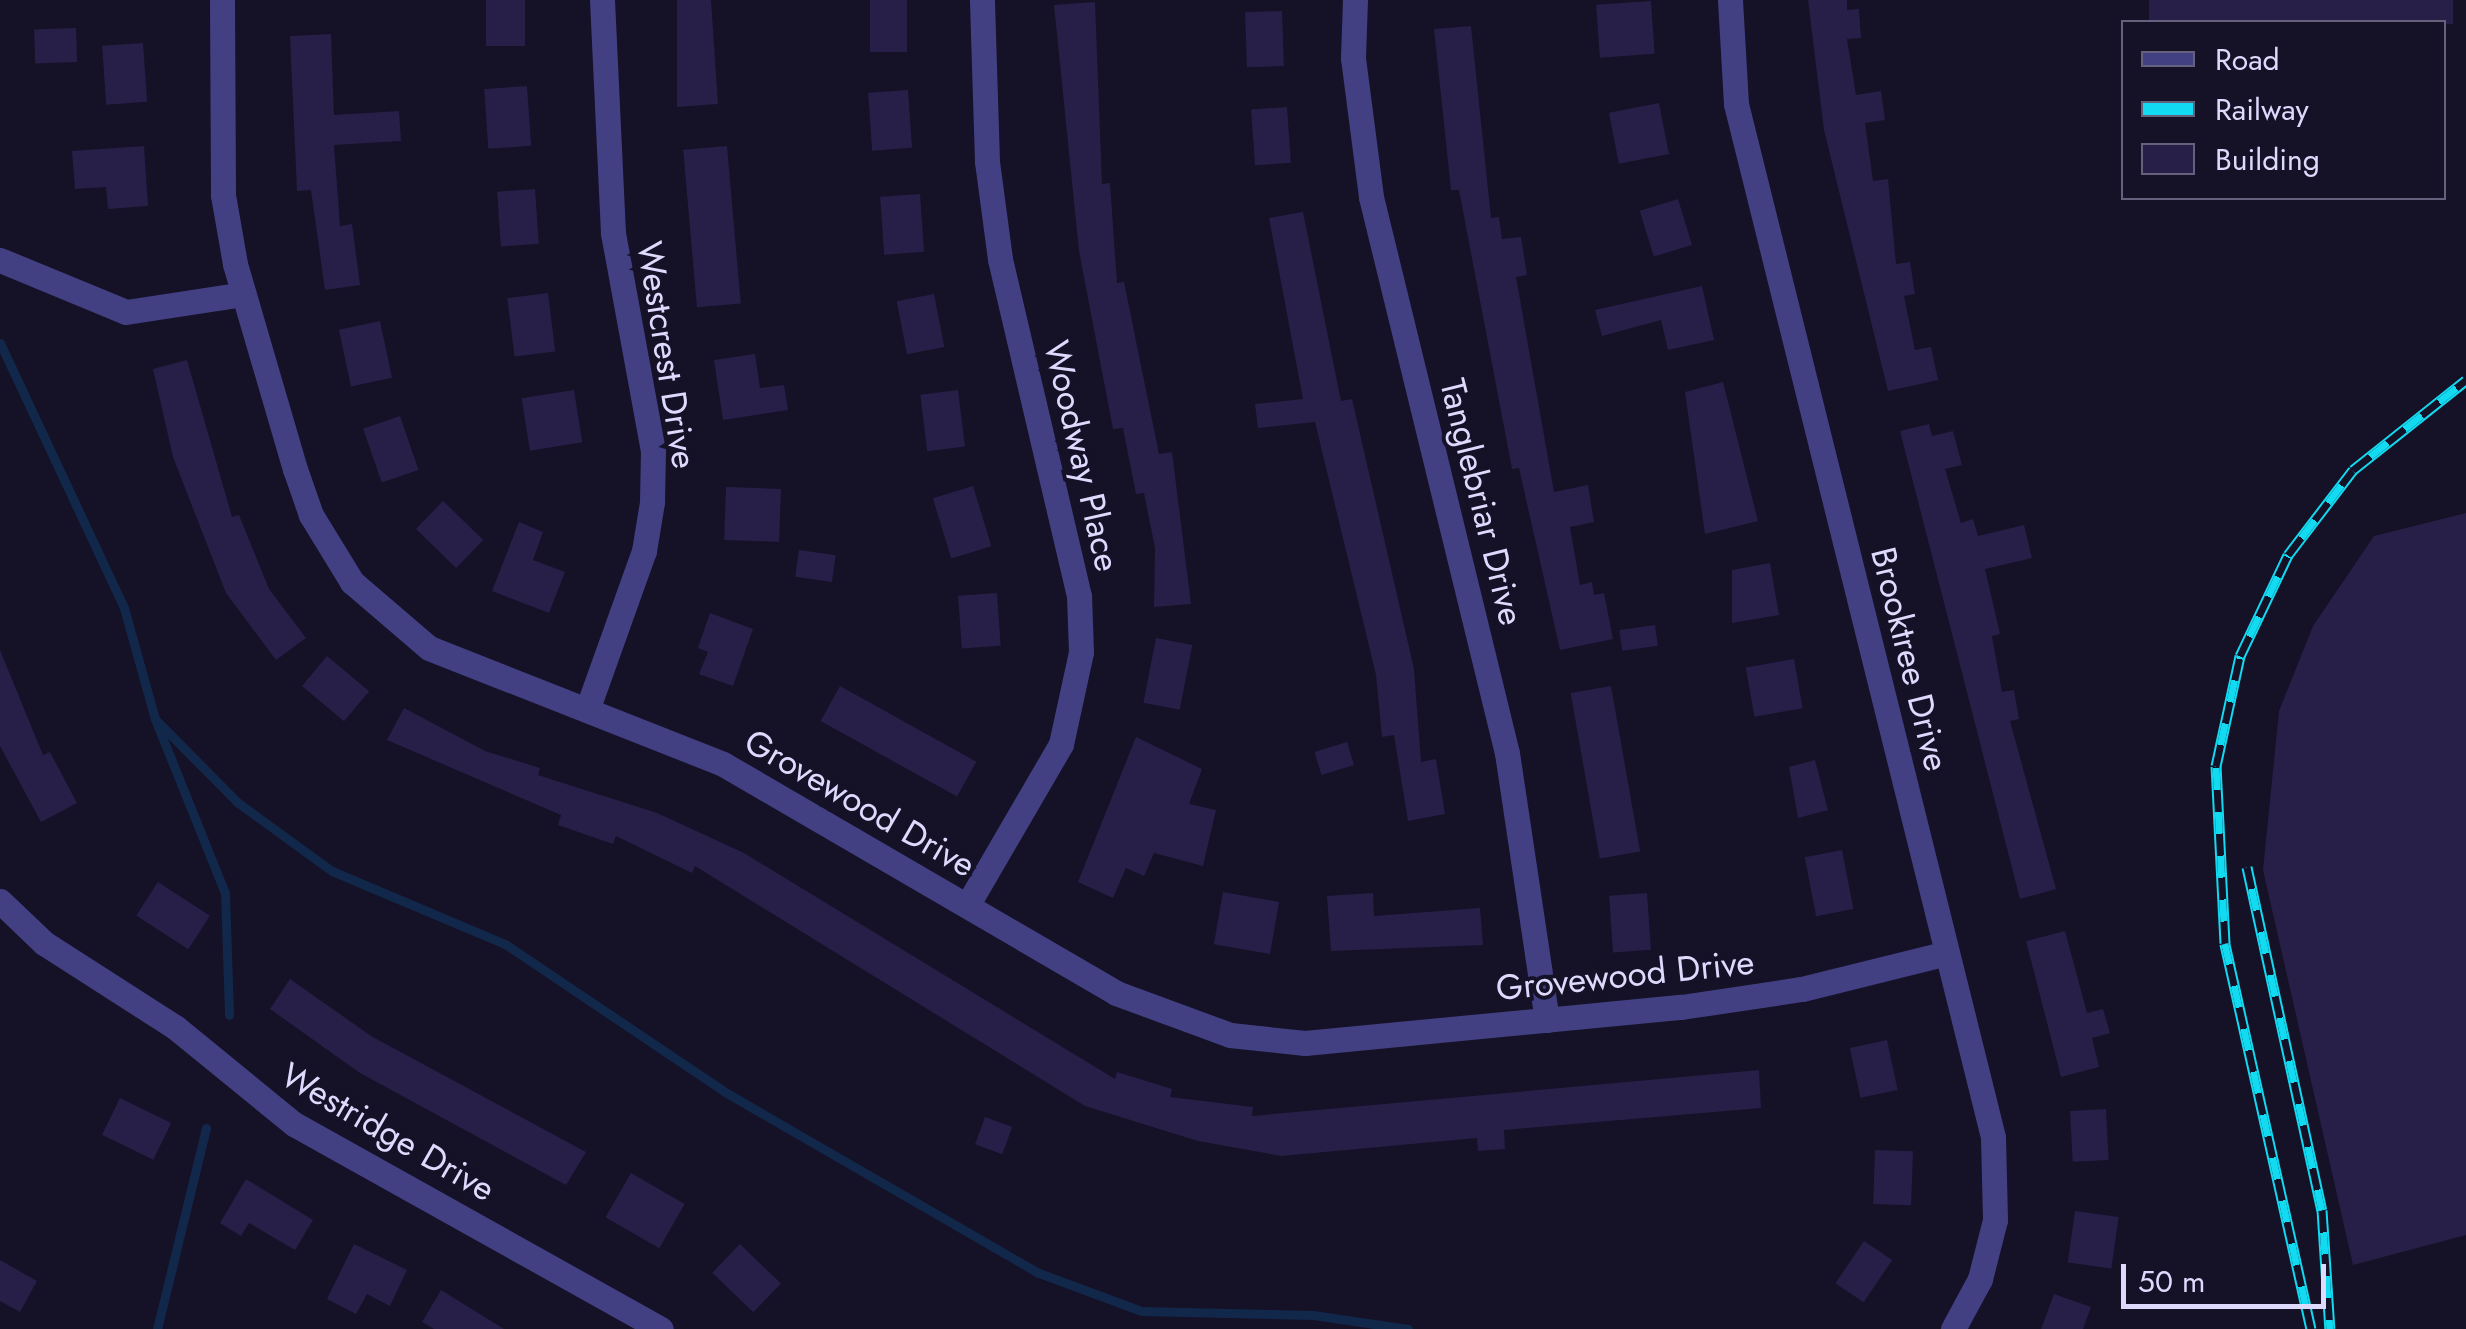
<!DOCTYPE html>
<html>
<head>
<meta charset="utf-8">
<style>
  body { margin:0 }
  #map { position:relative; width:2466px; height:1329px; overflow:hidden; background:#151127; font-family:Jost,sans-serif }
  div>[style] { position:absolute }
  .stream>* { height:9px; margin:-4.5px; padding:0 4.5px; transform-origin:4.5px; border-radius:4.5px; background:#12284b }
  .building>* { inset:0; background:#271f47; transform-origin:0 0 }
  .minor>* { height:25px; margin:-12.5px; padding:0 12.5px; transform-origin:12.5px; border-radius:12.5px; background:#424083 }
  .rail>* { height:11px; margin-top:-5.5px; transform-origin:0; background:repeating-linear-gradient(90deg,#151127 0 22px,#12daf0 0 44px); box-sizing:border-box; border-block:2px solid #12daf0 }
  span { translate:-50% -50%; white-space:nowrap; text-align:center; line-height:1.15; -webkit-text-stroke:8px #151127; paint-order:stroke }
  .street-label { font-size:35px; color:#dedafd }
  .legend { position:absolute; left:2121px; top:20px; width:325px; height:180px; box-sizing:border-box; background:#151127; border:2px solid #65617d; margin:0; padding:12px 18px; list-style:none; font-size:30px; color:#dedafd }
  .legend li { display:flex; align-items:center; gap:20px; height:50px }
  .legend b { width:50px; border:2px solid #65617d }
  .scale { position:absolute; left:2121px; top:1264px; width:205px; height:45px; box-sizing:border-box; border:5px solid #dedafd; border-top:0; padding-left:12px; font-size:30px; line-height:35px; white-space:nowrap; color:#dedafd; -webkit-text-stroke:8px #151127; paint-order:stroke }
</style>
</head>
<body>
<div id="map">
  <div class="stream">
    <i style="left:0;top:343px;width:293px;rotate:64.9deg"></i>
    <i style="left:124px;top:608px;width:115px;rotate:74.4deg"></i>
    <i style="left:155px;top:719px;width:188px;rotate:68.1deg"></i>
    <i style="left:225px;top:893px;width:122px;rotate:88.1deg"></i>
    <i style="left:155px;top:719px;width:117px;rotate:45.3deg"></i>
    <i style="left:237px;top:802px;width:117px;rotate:36deg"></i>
    <i style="left:332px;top:871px;width:188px;rotate:22.9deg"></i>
    <i style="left:505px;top:944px;width:265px;rotate:33.9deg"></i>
    <i style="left:725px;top:1092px;width:362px;rotate:30deg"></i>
    <i style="left:1039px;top:1273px;width:110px;rotate:20.3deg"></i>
    <i style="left:1142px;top:1311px;width:171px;rotate:1.3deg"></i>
    <i style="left:1313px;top:1315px;width:96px;rotate:8.4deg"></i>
    <i style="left:157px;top:1329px;width:207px;rotate:-76.3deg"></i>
  </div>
  <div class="building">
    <i style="left:486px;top:0;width:39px;height:46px"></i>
    <i style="clip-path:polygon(677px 0,711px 0,718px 104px,677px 107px)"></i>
    <i style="left:870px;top:0;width:37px;height:52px"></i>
    <i style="clip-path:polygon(1808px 0,1847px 0,1847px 10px,1859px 9px,1861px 38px,1847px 39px,1856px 95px,1881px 91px,1885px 120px,1865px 123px,1873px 181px,1888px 179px,1896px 264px,1910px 262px,1915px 294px,1904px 296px,1915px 350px,1931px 347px,1938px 380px,1888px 391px,1824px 130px)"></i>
    <i style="left:2149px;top:0;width:304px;height:24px"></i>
    <i style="left:1651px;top:1px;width:53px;height:55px;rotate:86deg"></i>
    <i style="clip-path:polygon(1095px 2px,1102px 184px,1110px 183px,1117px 283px,1124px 282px,1159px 454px,1172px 452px,1191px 604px,1154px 607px,1155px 548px,1144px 493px,1136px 494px,1123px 428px,1113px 429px,1079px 251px,1054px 5px)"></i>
    <i style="left:1282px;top:11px;width:55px;height:37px;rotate:88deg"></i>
    <i style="clip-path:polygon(1471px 26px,1491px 218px,1499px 217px,1502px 239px,1521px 237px,1527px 275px,1516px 277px,1554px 492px,1588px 485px,1594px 522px,1570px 527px,1580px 585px,1592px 582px,1594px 595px,1604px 593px,1613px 639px,1560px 650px,1519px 468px,1512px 469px,1459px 190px,1451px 190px,1434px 29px)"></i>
    <i style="left:76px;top:28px;width:34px;height:42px;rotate:88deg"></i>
    <i style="clip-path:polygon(331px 34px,334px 115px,399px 111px,401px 141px,334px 145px,340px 226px,352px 224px,360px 285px,325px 290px,311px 190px,297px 191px,290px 36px)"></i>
    <i style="left:143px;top:43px;width:59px;height:41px;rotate:86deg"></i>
    <i style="left:527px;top:86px;width:60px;height:43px;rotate:86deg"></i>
    <i style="left:908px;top:90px;width:58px;height:40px;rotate:86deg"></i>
    <i style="left:1659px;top:103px;width:52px;height:51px;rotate:79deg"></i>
    <i style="left:1287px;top:107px;width:56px;height:36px;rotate:86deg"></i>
    <i style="clip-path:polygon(144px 146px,148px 206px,108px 209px,106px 187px,75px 189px,72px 151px)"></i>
    <i style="left:727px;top:146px;width:158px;height:44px;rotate:85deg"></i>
    <i style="left:535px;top:189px;width:55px;height:38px;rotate:86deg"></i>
    <i style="left:920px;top:194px;width:58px;height:40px;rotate:86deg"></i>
    <i style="left:1678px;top:199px;width:48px;height:40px;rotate:73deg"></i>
    <i style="clip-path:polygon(1303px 212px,1341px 401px,1352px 399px,1414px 669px,1421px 762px,1436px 759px,1445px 814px,1408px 821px,1394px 735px,1382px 737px,1376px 675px,1315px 422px,1258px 428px,1255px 404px,1303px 399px,1269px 218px)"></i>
    <i style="clip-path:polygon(1702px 286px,1714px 340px,1668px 350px,1661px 320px,1602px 336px,1595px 310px)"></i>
    <i style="left:548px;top:293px;width:59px;height:41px;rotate:83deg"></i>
    <i style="left:934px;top:294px;width:54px;height:38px;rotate:79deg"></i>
    <i style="left:380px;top:321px;width:58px;height:42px;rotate:78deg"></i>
    <i style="clip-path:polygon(755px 354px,760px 388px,784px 385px,788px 410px,723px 420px,714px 360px)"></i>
    <i style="clip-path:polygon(187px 360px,232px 517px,239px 515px,269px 589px,306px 638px,276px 660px,226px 593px,173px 457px,153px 369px)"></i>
    <i style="clip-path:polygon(1723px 382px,1758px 521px,1705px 534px,1685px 392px)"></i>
    <i style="left:574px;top:390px;width:53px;height:53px;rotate:81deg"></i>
    <i style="left:958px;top:390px;width:57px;height:38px;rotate:83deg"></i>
    <i style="left:400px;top:416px;width:57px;height:39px;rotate:71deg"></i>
    <i style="clip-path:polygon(1929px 424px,1932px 436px,1953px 431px,1962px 465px,1945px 469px,1961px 523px,1973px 519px,1978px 536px,2024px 525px,2032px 558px,1985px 569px,2000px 634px,1992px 636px,2002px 692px,2014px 690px,2019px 719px,2010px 721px,2056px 889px,2020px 899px,1900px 431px)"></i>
    <i style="left:973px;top:486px;width:63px;height:42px;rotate:73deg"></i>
    <i style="left:726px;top:487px;width:55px;height:53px;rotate:2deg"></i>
    <i style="left:443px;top:501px;width:56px;height:39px;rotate:44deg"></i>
    <i style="clip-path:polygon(2466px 513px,2466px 1235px,2353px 1265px,2263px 870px,2279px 711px,2313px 626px,2374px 536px)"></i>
    <i style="clip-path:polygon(519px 522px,543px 532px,533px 560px,565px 572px,549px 613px,492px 591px)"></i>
    <i style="left:799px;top:550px;width:37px;height:27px;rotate:8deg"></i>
    <i style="clip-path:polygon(1770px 563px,1779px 615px,1732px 623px,1732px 570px)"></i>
    <i style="left:997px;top:593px;width:53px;height:39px;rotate:86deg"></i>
    <i style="clip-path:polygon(710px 613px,753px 629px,733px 686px,699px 674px,708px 652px,698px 648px)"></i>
    <i style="left:1655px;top:625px;width:21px;height:36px;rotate:82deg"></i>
    <i style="left:1156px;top:638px;width:37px;height:66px;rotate:11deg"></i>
    <i style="clip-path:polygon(0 650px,43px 755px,50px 752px,77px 803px,41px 822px,0 746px)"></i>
    <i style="left:327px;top:656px;width:55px;height:39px;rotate:40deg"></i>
    <i style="left:1794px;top:659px;width:50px;height:49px;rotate:80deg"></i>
    <i style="left:840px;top:686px;width:156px;height:40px;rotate:29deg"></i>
    <i style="left:1611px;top:686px;width:168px;height:41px;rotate:80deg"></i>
    <i style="clip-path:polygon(404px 708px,485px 751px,540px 768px,538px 775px,657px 813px,744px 853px,1115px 1079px,1117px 1072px,1172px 1089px,1170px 1097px,1253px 1107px,1252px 1116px,1759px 1070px,1761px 1108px,1504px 1130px,1505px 1149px,1478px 1151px,1477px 1138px,1281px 1156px,1198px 1141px,1085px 1106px,695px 866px,692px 873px,616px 836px,613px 844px,558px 825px,561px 815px,387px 740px)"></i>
    <i style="clip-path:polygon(1136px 737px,1202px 769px,1189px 804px,1216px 810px,1203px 866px,1154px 853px,1144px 876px,1126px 868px,1113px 898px,1078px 882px)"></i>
    <i style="left:1347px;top:742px;width:24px;height:34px;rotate:73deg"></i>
    <i style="clip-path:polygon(1815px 760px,1828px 810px,1798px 818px,1789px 767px)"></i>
    <i style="left:1842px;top:850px;width:60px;height:38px;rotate:79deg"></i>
    <i style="left:158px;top:882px;width:62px;height:40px;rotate:33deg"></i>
    <i style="left:1223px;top:892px;width:57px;height:53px;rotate:10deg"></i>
    <i style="clip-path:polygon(1373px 893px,1374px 916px,1480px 908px,1483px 945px,1331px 951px,1327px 896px)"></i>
    <i style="left:1647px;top:893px;width:57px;height:38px;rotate:86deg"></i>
    <i style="clip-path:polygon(2065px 931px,2087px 1013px,2103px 1009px,2110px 1033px,2092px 1038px,2099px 1067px,2061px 1077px,2026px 941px)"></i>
    <i style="clip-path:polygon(290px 979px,371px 1036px,586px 1152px,566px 1185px,360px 1073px,270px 1009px)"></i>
    <i style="left:1887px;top:1040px;width:51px;height:38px;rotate:78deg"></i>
    <i style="left:120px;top:1098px;width:57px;height:41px;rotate:26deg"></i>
    <i style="left:2106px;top:1109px;width:51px;height:36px;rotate:87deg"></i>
    <i style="left:985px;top:1117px;width:29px;height:29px;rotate:20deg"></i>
    <i style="left:1875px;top:1150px;width:38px;height:54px;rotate:2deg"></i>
    <i style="left:631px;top:1173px;width:62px;height:51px;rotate:30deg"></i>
    <i style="clip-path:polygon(246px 1179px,313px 1220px,295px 1250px,249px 1223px,241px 1236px,220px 1223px)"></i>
    <i style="left:2075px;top:1211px;width:44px;height:52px;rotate:8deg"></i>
    <i style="left:1864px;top:1241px;width:34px;height:51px;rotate:34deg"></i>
    <i style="clip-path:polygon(354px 1244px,407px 1270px,390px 1306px,367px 1294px,356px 1314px,327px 1299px)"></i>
    <i style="left:740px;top:1244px;width:57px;height:40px;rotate:44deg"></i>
    <i style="clip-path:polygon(0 1260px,37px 1281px,20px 1312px,0 1301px)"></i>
    <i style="clip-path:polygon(441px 1290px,504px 1329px,434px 1329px,422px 1322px)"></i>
    <i style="clip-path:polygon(2054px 1294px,2091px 1307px,2083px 1329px,2041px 1329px)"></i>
  </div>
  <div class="minor">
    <i style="left:222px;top:0;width:195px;rotate:89.7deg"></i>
    <i style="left:223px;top:195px;width:70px;rotate:80.1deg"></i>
    <i style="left:235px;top:264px;width:214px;rotate:73.7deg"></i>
    <i style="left:295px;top:469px;width:49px;rotate:70.8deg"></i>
    <i style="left:311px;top:515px;width:79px;rotate:58.5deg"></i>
    <i style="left:352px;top:582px;width:101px;rotate:40.6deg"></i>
    <i style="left:429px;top:648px;width:316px;rotate:21.5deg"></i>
    <i style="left:723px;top:764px;width:455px;rotate:30.2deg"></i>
    <i style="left:1116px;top:993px;width:121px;rotate:20.2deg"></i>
    <i style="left:1230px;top:1035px;width:75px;rotate:6.1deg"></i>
    <i style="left:1305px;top:1043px;width:378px;rotate:-5.5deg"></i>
    <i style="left:1681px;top:1007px;width:122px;rotate:-8.5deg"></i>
    <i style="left:1802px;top:989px;width:149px;rotate:-13.9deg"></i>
    <i style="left:1355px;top:0;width:58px;rotate:92deg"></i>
    <i style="left:1353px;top:58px;width:140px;rotate:82.6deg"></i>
    <i style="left:1371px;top:197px;width:572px;rotate:76.26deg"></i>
    <i style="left:1507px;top:753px;width:270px;rotate:81.5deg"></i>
    <i style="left:1730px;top:0;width:104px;rotate:86.7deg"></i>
    <i style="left:1736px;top:104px;width:1064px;rotate:76.03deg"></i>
    <i style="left:1993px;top:1137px;width:83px;rotate:88.6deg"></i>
    <i style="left:1995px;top:1220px;width:61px;rotate:104.3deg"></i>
    <i style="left:1980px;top:1279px;width:57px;rotate:118.4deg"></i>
    <i style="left:0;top:260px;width:136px;rotate:22.4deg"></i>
    <i style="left:126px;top:312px;width:119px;rotate:-8.7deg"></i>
    <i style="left:587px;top:710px;width:169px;rotate:-70.3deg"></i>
    <i style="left:644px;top:551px;width:50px;rotate:-80.7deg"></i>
    <i style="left:652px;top:502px;width:51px;rotate:-88.9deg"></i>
    <i style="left:653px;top:451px;width:222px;rotate:-100.4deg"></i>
    <i style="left:613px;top:233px;width:233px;rotate:-92.7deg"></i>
    <i style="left:0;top:901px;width:61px;rotate:43.7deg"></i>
    <i style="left:44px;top:943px;width:156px;rotate:32.7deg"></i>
    <i style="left:175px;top:1027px;width:154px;rotate:39.2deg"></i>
    <i style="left:294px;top:1124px;width:420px;rotate:29.2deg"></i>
    <i style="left:968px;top:904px;width:185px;rotate:-59.8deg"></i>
    <i style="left:1061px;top:744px;width:94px;rotate:-77.7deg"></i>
    <i style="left:1081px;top:652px;width:56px;rotate:-92deg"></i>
    <i style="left:1079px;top:596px;width:346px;rotate:-103.2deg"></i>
    <i style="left:1000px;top:259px;width:99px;rotate:-97.6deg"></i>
    <i style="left:987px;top:161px;width:161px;rotate:-91.8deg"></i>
  </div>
  <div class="rail">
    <i style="left:2247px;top:867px;width:351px;rotate:77.7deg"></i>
    <i style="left:2322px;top:1210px;width:119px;rotate:86.2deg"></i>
    <i style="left:2311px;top:1329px;width:395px;rotate:-102.6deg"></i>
    <i style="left:2225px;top:943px;width:177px;rotate:-92.9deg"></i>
    <i style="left:2216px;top:766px;width:113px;rotate:-77.7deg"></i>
    <i style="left:2240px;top:656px;width:112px;rotate:-64.6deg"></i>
    <i style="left:2288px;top:555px;width:107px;rotate:-52.6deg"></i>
    <i style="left:2353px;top:470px;width:144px;rotate:-38.5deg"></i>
  </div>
  <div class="street-label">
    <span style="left:667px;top:355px;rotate:81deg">Westcrest Drive</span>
    <span style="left:1082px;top:456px;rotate:77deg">Woodway Place</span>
    <span style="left:1482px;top:502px;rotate:76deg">Tanglebriar Drive</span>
    <span style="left:1910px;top:659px;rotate:76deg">Brooktree Drive</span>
    <span style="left:860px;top:803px;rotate:30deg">Grovewood Drive</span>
    <span style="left:1625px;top:975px;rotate:-6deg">Grovewood Drive</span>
    <span style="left:388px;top:1132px;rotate:30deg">Westridge Drive</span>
  </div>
  <ul class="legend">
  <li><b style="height:12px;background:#424083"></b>Road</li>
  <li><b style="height:12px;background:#12daf0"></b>Railway</li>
  <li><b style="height:28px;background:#271f47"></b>Building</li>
  </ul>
  <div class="scale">50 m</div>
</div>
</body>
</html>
